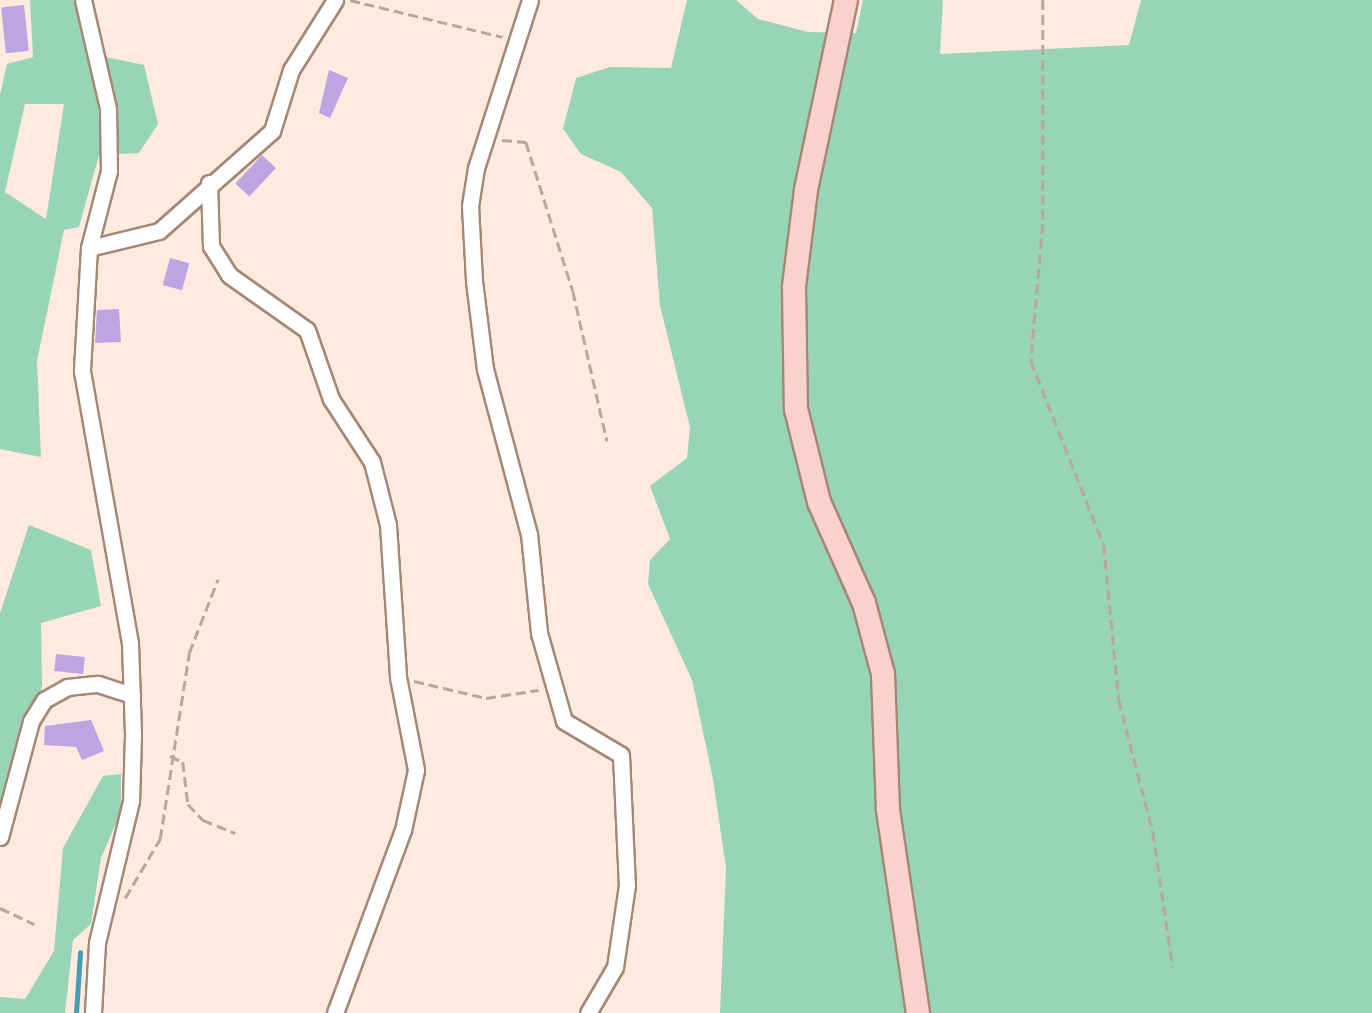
<!DOCTYPE html>
<html>
<head>
<meta charset="utf-8">
<style>
  body { margin:0 }
  #map { position:relative; width:1372px; height:1013px; overflow:hidden; background:#feeadf; font-family:Inter,sans-serif }
  div>[style] { position:absolute }
  .green>* { inset:0; background:#98d4b6 }
  .stream>* { height:5px; margin:-2.5px; padding:0 2.5px; transform-origin:2.5px; border-radius:2.5px; background:#449db4 }
  .building>* { inset:0; background:#bca5e2; transform-origin:0 0 }
  .path>* { height:2.5px; margin-top:-1.25px; transform-origin:0; background:repeating-linear-gradient(90deg,#b8a79d 0 10px,transparent 0 15px) }
  .roads { filter:drop-shadow(2px 0 #a58776) drop-shadow(-2px 0 #a58776) drop-shadow(0 2px #a58776) drop-shadow(0 -2px #a58776) }
  .street>* { height:15px; margin:-7.5px; padding:0 7.5px; transform-origin:7.5px; border-radius:7.5px; background:#fff }
  .secondary>* { height:22px; margin:-11px; padding:0 11px; transform-origin:11px; border-radius:11px; background:#fad2cd }
  span { translate:-50% -50%; white-space:nowrap; text-align:center; line-height:1.15; -webkit-text-stroke:9px #fff; paint-order:stroke }
</style>
</head>
<body>
<div id="map">
  <div class="green">
    <i style="clip-path:polygon(evenodd,30px 0,88px 0,101px 56px,144px 65px,158px 124px,139px 153px,99px 155px,79px 227px,64px 230px,37px 361px,41px 457px,0 449px,0 95px,7px 64px,33px 57px,30px 0,25px 104px,64px 104px,46px 219px,5px 192px,25px 104px)"></i>
    <i style="clip-path:polygon(687px 0,736px 0,758px 19px,808px 32px,856px 33px,863px 0,943px 0,940px 54px,1129px 45px,1141px 0,1372px 0,1372px 1013px,720px 1013px,726px 868px,713px 779px,692px 680px,648px 584px,650px 560px,670px 539px,650px 486px,687px 458px,690px 427px,660px 306px,652px 208px,621px 172px,581px 154px,563px 129px,576px 78px,610px 67px,671px 68px)"></i>
    <i style="clip-path:polygon(29px 525px,91px 550px,101px 606px,41px 623px,42px 687px,13px 815px,0 811px,0 613px)"></i>
    <i style="clip-path:polygon(121px 774px,121px 812px,101px 858px,91px 924px,73px 940px,65px 1013px,0 1013px,0 997px,25px 999px,54px 951px,63px 848px,103px 776px)"></i>
  </div>
  <div class="stream">
    <i style="left:76px;top:1013px;width:61px;rotate:-86.2deg"></i>
  </div>
  <div class="building">
    <i style="left:24px;top:5px;width:46px;height:23px;rotate:84deg"></i>
    <i style="clip-path:polygon(329px 70px,348px 78px,330px 118px,319px 113px)"></i>
    <i style="left:262px;top:155px;width:19px;height:39px;rotate:43deg"></i>
    <i style="left:170px;top:258px;width:20px;height:28px;rotate:15deg"></i>
    <i style="clip-path:polygon(119px 309px,121px 342px,95px 343px,97px 310px)"></i>
    <i style="left:56px;top:654px;width:29px;height:17px;rotate:6deg"></i>
    <i style="clip-path:polygon(91px 720px,104px 751px,82px 760px,76px 747px,44px 745px,45px 726px)"></i>
  </div>
  <div class="path">
    <i style="left:350px;top:0;width:157px;rotate:13.6deg"></i>
    <i style="left:1043px;top:0;width:224px;rotate:90deg"></i>
    <i style="left:1043px;top:224px;width:138px;rotate:95deg"></i>
    <i style="left:1031px;top:361px;width:198px;rotate:68.4deg"></i>
    <i style="left:1104px;top:545px;width:156px;rotate:84.5deg"></i>
    <i style="left:1119px;top:700px;width:136px;rotate:75.6deg"></i>
    <i style="left:1153px;top:832px;width:137px;rotate:81.6deg"></i>
    <i style="left:502px;top:140px;width:24px;rotate:5deg"></i>
    <i style="left:526px;top:142px;width:156px;rotate:72.5deg"></i>
    <i style="left:573px;top:291px;width:154px;rotate:77.2deg"></i>
    <i style="left:414px;top:681px;width:74px;rotate:13.3deg"></i>
    <i style="left:486px;top:698px;width:53px;rotate:-8.7deg"></i>
    <i style="left:170px;top:756px;width:14px;rotate:25deg"></i>
    <i style="left:183px;top:762px;width:42px;rotate:83.2deg"></i>
    <i style="left:188px;top:804px;width:22px;rotate:47deg"></i>
    <i style="left:203px;top:820px;width:35px;rotate:22deg"></i>
    <i style="left:125px;top:898px;width:69px;rotate:-59.3deg"></i>
    <i style="left:160px;top:839px;width:188px;rotate:-81.1deg"></i>
    <i style="left:189px;top:653px;width:79px;rotate:-68.6deg"></i>
    <i style="left:0;top:908px;width:38px;rotate:25deg"></i>
  </div>
  <div class="roads">
    <div class="street">
      <i style="left:83px;top:0;width:111px;rotate:77deg"></i>
      <i style="left:108px;top:108px;width:63px;rotate:89.1deg"></i>
      <i style="left:109px;top:171px;width:80px;rotate:104.6deg"></i>
      <i style="left:89px;top:248px;width:123px;rotate:93.3deg"></i>
      <i style="left:82px;top:371px;width:276px;rotate:80deg"></i>
      <i style="left:130px;top:643px;width:92px;rotate:88.1deg"></i>
      <i style="left:133px;top:735px;width:66px;rotate:91.7deg"></i>
      <i style="left:131px;top:801px;width:146px;rotate:103.5deg"></i>
      <i style="left:97px;top:943px;width:70px;rotate:93.3deg"></i>
      <i style="left:530px;top:0;width:176px;rotate:107.8deg"></i>
      <i style="left:476px;top:168px;width:38px;rotate:99deg"></i>
      <i style="left:470px;top:206px;width:75px;rotate:86.9deg"></i>
      <i style="left:474px;top:281px;width:89px;rotate:82.9deg"></i>
      <i style="left:485px;top:369px;width:171px;rotate:75.1deg"></i>
      <i style="left:529px;top:534px;width:100px;rotate:84.2deg"></i>
      <i style="left:539px;top:633px;width:91px;rotate:74.1deg"></i>
      <i style="left:564px;top:721px;width:66px;rotate:30.8deg"></i>
      <i style="left:621px;top:755px;width:130px;rotate:87.4deg"></i>
      <i style="left:627px;top:885px;width:83px;rotate:98.3deg"></i>
      <i style="left:615px;top:967px;width:53px;rotate:120.4deg"></i>
      <i style="left:209px;top:183px;width:63px;rotate:88.2deg"></i>
      <i style="left:211px;top:246px;width:34px;rotate:58deg"></i>
      <i style="left:229px;top:275px;width:95px;rotate:35.2deg"></i>
      <i style="left:307px;top:330px;width:73px;rotate:70.8deg"></i>
      <i style="left:331px;top:399px;width:75px;rotate:56.9deg"></i>
      <i style="left:372px;top:462px;width:65px;rotate:75.7deg"></i>
      <i style="left:388px;top:525px;width:152px;rotate:86.2deg"></i>
      <i style="left:398px;top:677px;width:95px;rotate:79deg"></i>
      <i style="left:416px;top:770px;width:61px;rotate:102.2deg"></i>
      <i style="left:403px;top:830px;width:195px;rotate:110.4deg"></i>
      <i style="left:89px;top:248px;width:72px;rotate:-13.7deg"></i>
      <i style="left:159px;top:231px;width:151px;rotate:-41.5deg"></i>
      <i style="left:272px;top:131px;width:64px;rotate:-72.7deg"></i>
      <i style="left:291px;top:70px;width:83px;rotate:-57.8deg"></i>
      <i style="left:0;top:837px;width:120px;rotate:-75deg"></i>
      <i style="left:31px;top:721px;width:25px;rotate:-58deg"></i>
      <i style="left:44px;top:700px;width:26px;rotate:-29deg"></i>
      <i style="left:67px;top:687px;width:31px;rotate:-6deg"></i>
      <i style="left:98px;top:684px;width:36px;rotate:18deg"></i>
    </div>
    <div class="secondary">
      <i style="left:846px;top:0;width:194px;rotate:101.9deg"></i>
      <i style="left:806px;top:190px;width:98px;rotate:97.1deg"></i>
      <i style="left:794px;top:287px;width:122px;rotate:89.1deg"></i>
      <i style="left:796px;top:409px;width:96px;rotate:76.1deg"></i>
      <i style="left:819px;top:502px;width:111px;rotate:66deg"></i>
      <i style="left:864px;top:603px;width:73px;rotate:75deg"></i>
      <i style="left:883px;top:674px;width:136px;rotate:87.9deg"></i>
      <i style="left:888px;top:810px;width:205px;rotate:81.6deg"></i>
    </div>
  </div>
</div>
</body>
</html>
